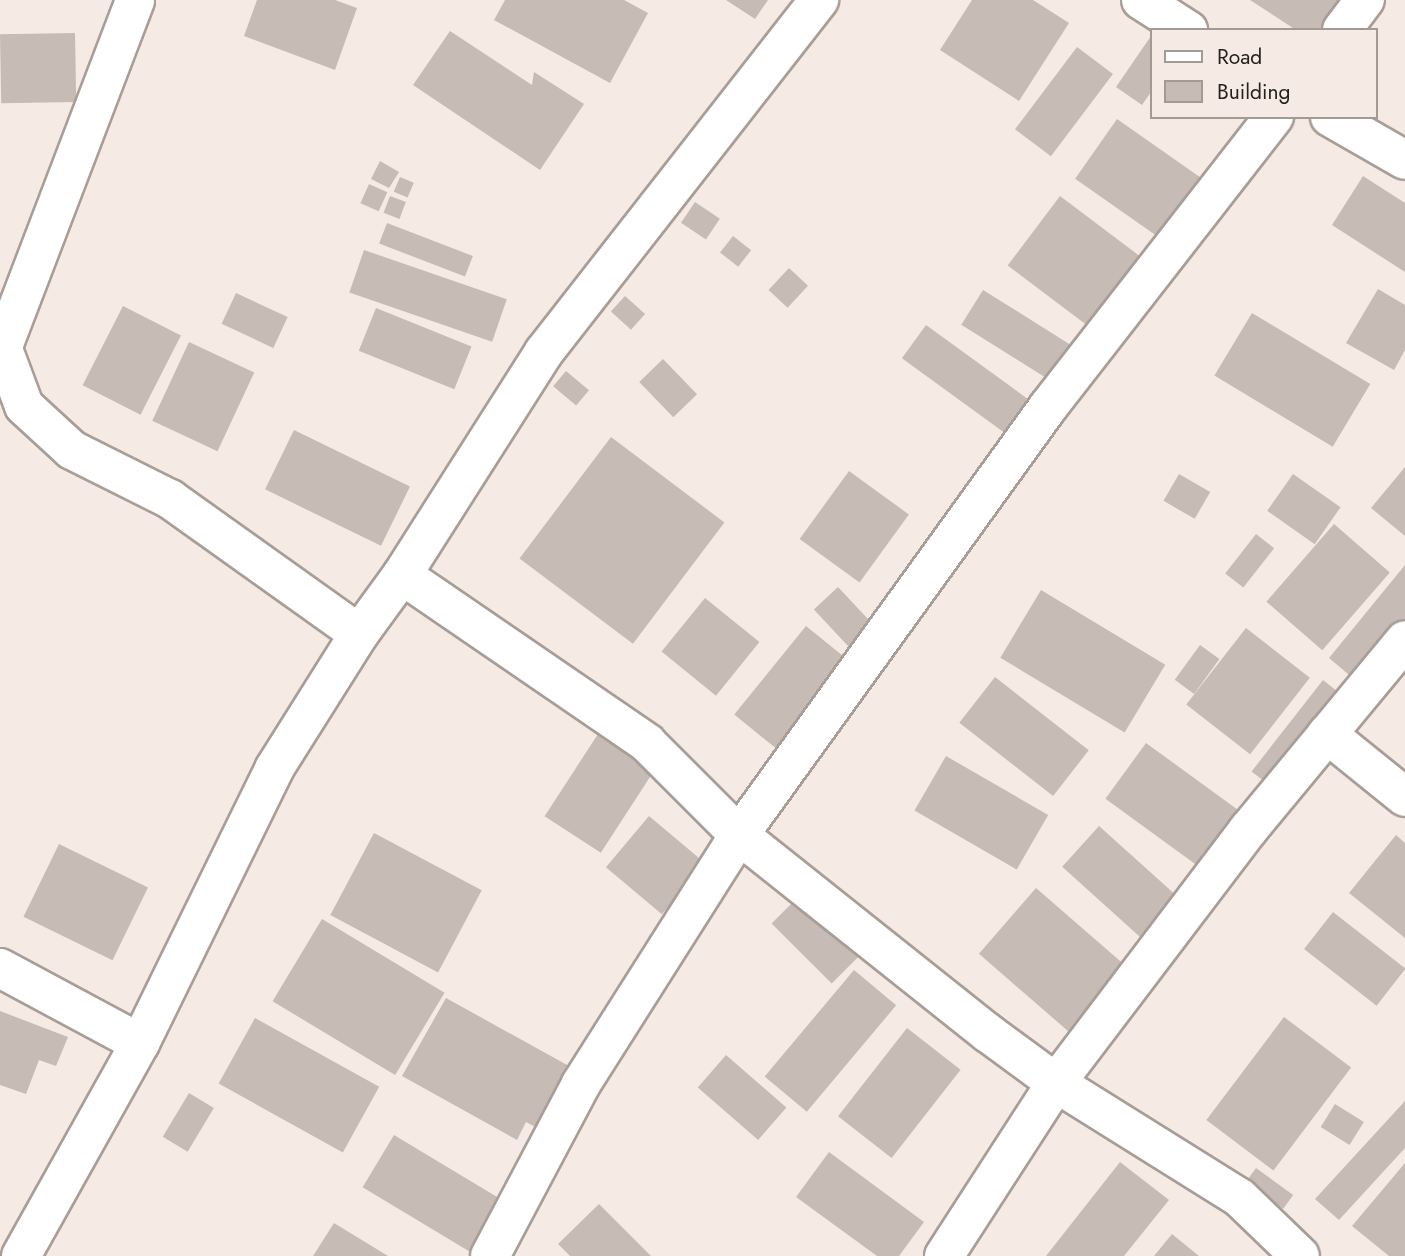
<!DOCTYPE html>
<html>
<head>
<meta charset="utf-8">
<style>
  body { margin:0 }
  #map { position:relative; width:1405px; height:1256px; overflow:hidden; background:#f6ebe4; font-family:Jost,sans-serif }
  div>[style] { position:absolute }
  .building>* { inset:0; background:#c6bbb5; transform-origin:0 0 }
  .roads { filter:drop-shadow(2px 0 #a89d97) drop-shadow(-2px 0 #a89d97) drop-shadow(0 2px #a89d97) drop-shadow(0 -2px #a89d97) }
  .street>* { height:38px; margin:-19px; padding:0 19px; transform-origin:19px; border-radius:19px; background:#fff }
  span { translate:-50% -50%; white-space:nowrap; text-align:center; line-height:1.15; -webkit-text-stroke:5px #f6ebe4; paint-order:stroke }
  .legend { position:absolute; left:1150px; top:28px; width:228px; height:91px; box-sizing:border-box; background:#f6ebe4; border:2px solid #a29a95; margin:0; padding:9px 12px; list-style:none; font-size:21px; color:#24201e }
  .legend li { display:flex; align-items:center; gap:14px; height:35px }
  .legend b { width:35px; border:2px solid #a29a95 }
</style>
</head>
<body>
<div id="map">
  <div class="building">
    <i style="clip-path:polygon(257px 0,335px 0,357px 8px,335px 70px,244px 36px)"></i>
    <i style="clip-path:polygon(505px 0,624px 0,648px 13px,610px 83px,494px 20px)"></i>
    <i style="clip-path:polygon(726px 0,768px 0,755px 19px)"></i>
    <i style="clip-path:polygon(972px 0,1033px 0,1069px 23px,1019px 101px,940px 50px)"></i>
    <i style="clip-path:polygon(1250px 0,1358px 0,1338px 30px,1296px 30px)"></i>
    <i style="clip-path:polygon(450px 31px,532px 85px,534px 72px,584px 104px,540px 170px,413px 85px)"></i>
    <i style="left:75px;top:33px;width:69px;height:75px;rotate:89deg"></i>
    <i style="clip-path:polygon(1151px 36px,1151px 92px,1142px 105px,1116px 87px)"></i>
    <i style="left:1077px;top:47px;width:45px;height:103px;rotate:37deg"></i>
    <i style="left:1117px;top:119px;width:115px;height:73px;rotate:35deg"></i>
    <i style="clip-path:polygon(380px 161px,399px 172px,389px 188px,371px 179px)"></i>
    <i style="clip-path:polygon(1363px 176px,1405px 203px,1405px 272px,1332px 225px)"></i>
    <i style="left:400px;top:177px;width:15px;height:16px;rotate:23deg"></i>
    <i style="left:369px;top:184px;width:20px;height:21px;rotate:24deg"></i>
    <i style="left:390px;top:196px;width:17px;height:18px;rotate:21deg"></i>
    <i style="left:1060px;top:196px;width:101px;height:87px;rotate:37deg"></i>
    <i style="left:695px;top:202px;width:30px;height:25px;rotate:34deg"></i>
    <i style="left:387px;top:223px;width:92px;height:22px;rotate:21deg"></i>
    <i style="left:733px;top:236px;width:23px;height:21px;rotate:38deg"></i>
    <i style="left:364px;top:250px;width:151px;height:45px;rotate:19deg"></i>
    <i style="left:789px;top:268px;width:26px;height:30px;rotate:43deg"></i>
    <i style="clip-path:polygon(1378px 289px,1405px 305px,1405px 350px,1394px 370px,1346px 343px)"></i>
    <i style="left:983px;top:290px;width:105px;height:41px;rotate:32deg"></i>
    <i style="left:236px;top:293px;width:57px;height:34px;rotate:25deg"></i>
    <i style="left:625px;top:296px;width:27px;height:21px;rotate:42deg"></i>
    <i style="left:123px;top:306px;width:65px;height:89px;rotate:27deg"></i>
    <i style="left:376px;top:308px;width:103px;height:46px;rotate:22deg"></i>
    <i style="left:1252px;top:313px;width:138px;height:73px;rotate:31deg"></i>
    <i style="left:926px;top:325px;width:143px;height:41px;rotate:36deg"></i>
    <i style="left:189px;top:342px;width:72px;height:87px;rotate:25deg"></i>
    <i style="left:663px;top:359px;width:49px;height:33px;rotate:46deg"></i>
    <i style="left:566px;top:371px;width:30px;height:20px;rotate:40deg"></i>
    <i style="left:294px;top:430px;width:129px;height:66px;rotate:26deg"></i>
    <i style="left:611px;top:437px;width:142px;height:152px;rotate:37deg"></i>
    <i style="clip-path:polygon(1405px 467px,1405px 536px,1371px 508px)"></i>
    <i style="left:849px;top:471px;width:74px;height:84px;rotate:36deg"></i>
    <i style="left:1179px;top:474px;width:36px;height:31px;rotate:30deg"></i>
    <i style="left:1293px;top:474px;width:58px;height:45px;rotate:35deg"></i>
    <i style="left:1334px;top:524px;width:74px;height:103px;rotate:41deg"></i>
    <i style="left:1256px;top:534px;width:23px;height:50px;rotate:38deg"></i>
    <i style="clip-path:polygon(1405px 565px,1405px 628px,1360px 684px,1329px 658px)"></i>
    <i style="left:838px;top:587px;width:62px;height:33px;rotate:47deg"></i>
    <i style="left:1041px;top:590px;width:145px;height:79px;rotate:31deg"></i>
    <i style="left:705px;top:598px;width:70px;height:69px;rotate:39deg"></i>
    <i style="left:806px;top:626px;width:62px;height:114px;rotate:39deg"></i>
    <i style="left:1246px;top:628px;width:81px;height:97px;rotate:38deg"></i>
    <i style="left:1200px;top:645px;width:24px;height:43px;rotate:36deg"></i>
    <i style="left:995px;top:677px;width:119px;height:58px;rotate:38deg"></i>
    <i style="left:1323px;top:680px;width:34px;height:116px;rotate:38deg"></i>
    <i style="left:598px;top:734px;width:67px;height:98px;rotate:33deg"></i>
    <i style="left:1146px;top:743px;width:130px;height:69px;rotate:36deg"></i>
    <i style="left:946px;top:756px;width:118px;height:63px;rotate:30deg"></i>
    <i style="left:649px;top:816px;width:73px;height:67px;rotate:40deg"></i>
    <i style="left:1099px;top:826px;width:116px;height:55px;rotate:42deg"></i>
    <i style="left:374px;top:833px;width:122px;height:93px;rotate:28deg"></i>
    <i style="clip-path:polygon(1396px 835px,1405px 843px,1405px 938px,1349px 893px)"></i>
    <i style="left:59px;top:844px;width:99px;height:81px;rotate:26deg"></i>
    <i style="left:1036px;top:888px;width:124px;height:87px;rotate:41deg"></i>
    <i style="left:802px;top:893px;width:85px;height:43px;rotate:45deg"></i>
    <i style="left:1333px;top:912px;width:92px;height:47px;rotate:38deg"></i>
    <i style="left:322px;top:919px;width:143px;height:96px;rotate:31deg"></i>
    <i style="left:854px;top:970px;width:55px;height:139px;rotate:40deg"></i>
    <i style="clip-path:polygon(446px 998px,578px 1071px,545px 1132px,526px 1122px,517px 1140px,402px 1076px)"></i>
    <i style="clip-path:polygon(0 1011px,68px 1037px,56px 1066px,39px 1060px,26px 1094px,0 1085px)"></i>
    <i style="left:1284px;top:1017px;width:84px;height:129px;rotate:37deg"></i>
    <i style="left:255px;top:1018px;width:142px;height:75px;rotate:29deg"></i>
    <i style="left:907px;top:1028px;width:68px;height:112px;rotate:38deg"></i>
    <i style="left:726px;top:1055px;width:80px;height:43px;rotate:41deg"></i>
    <i style="left:189px;top:1093px;width:29px;height:51px;rotate:31deg"></i>
    <i style="clip-path:polygon(1405px 1101px,1405px 1148px,1339px 1220px,1315px 1199px)"></i>
    <i style="left:1335px;top:1104px;width:34px;height:27px;rotate:32deg"></i>
    <i style="left:394px;top:1135px;width:136px;height:61px;rotate:31deg"></i>
    <i style="clip-path:polygon(829px 1152px,924px 1222px,899px 1256px,877px 1256px,796px 1197px)"></i>
    <i style="clip-path:polygon(1120px 1162px,1169px 1200px,1124px 1256px,1046px 1256px)"></i>
    <i style="clip-path:polygon(1405px 1163px,1405px 1256px,1389px 1256px,1352px 1226px)"></i>
    <i style="left:1256px;top:1168px;width:46px;height:17px;rotate:36deg"></i>
    <i style="clip-path:polygon(599px 1204px,651px 1256px,570px 1256px,558px 1244px)"></i>
    <i style="clip-path:polygon(334px 1223px,388px 1256px,313px 1256px)"></i>
    <i style="clip-path:polygon(1172px 1234px,1199px 1256px,1154px 1256px)"></i>
  </div>
  <div class="roads">
    <div class="street">
      <i style="left:1141px;top:0;width:56px;rotate:32.6deg"></i>
      <i style="left:1342px;top:30px;width:38px;rotate:-53deg"></i>
      <i style="left:1330px;top:117px;width:86px;rotate:29.8deg"></i>
      <i style="left:0;top:341px;width:69px;rotate:69.7deg"></i>
      <i style="left:24px;top:406px;width:65px;rotate:42.5deg"></i>
      <i style="left:72px;top:450px;width:110px;rotate:26.6deg"></i>
      <i style="left:170px;top:499px;width:232px;rotate:35.5deg"></i>
      <i style="left:2px;top:349px;width:373px;rotate:-69.1deg"></i>
      <i style="left:402px;top:575px;width:297px;rotate:34.4deg"></i>
      <i style="left:647px;top:743px;width:130px;rotate:45deg"></i>
      <i style="left:739px;top:835px;width:318px;rotate:38.5deg"></i>
      <i style="left:988px;top:1033px;width:84px;rotate:36.3deg"></i>
      <i style="left:1056px;top:1083px;width:217px;rotate:32deg"></i>
      <i style="left:1240px;top:1198px;width:83px;rotate:44deg"></i>
      <i style="left:1327px;top:734px;width:100px;rotate:38.9deg"></i>
      <i style="left:0;top:968px;width:159px;rotate:28.2deg"></i>
      <i style="left:21px;top:1256px;width:244px;rotate:-60.8deg"></i>
      <i style="left:140px;top:1043px;width:305px;rotate:-63.9deg"></i>
      <i style="left:274px;top:769px;width:160px;rotate:-57.8deg"></i>
      <i style="left:359px;top:634px;width:73px;rotate:-53.9deg"></i>
      <i style="left:402px;top:575px;width:264px;rotate:-57.5deg"></i>
      <i style="left:544px;top:352px;width:447px;rotate:-52deg"></i>
      <i style="left:490px;top:1256px;width:195px;rotate:-62.1deg"></i>
      <i style="left:581px;top:1084px;width:295px;rotate:-57.6deg"></i>
      <i style="left:739px;top:835px;width:528px;rotate:-54.17deg"></i>
      <i style="left:1048px;top:407px;width:368px;rotate:-52.1deg"></i>
      <i style="left:944px;top:1256px;width:206px;rotate:-57.1deg"></i>
      <i style="left:1056px;top:1083px;width:318px;rotate:-52.8deg"></i>
      <i style="left:1248px;top:830px;width:246px;rotate:-50.4deg"></i>
    </div>
  </div>
  <ul class="legend">
  <li><b style="height:9px;background:#fff"></b>Road</li>
  <li><b style="height:19px;background:#c6bbb5"></b>Building</li>
  </ul>
</div>
</body>
</html>
